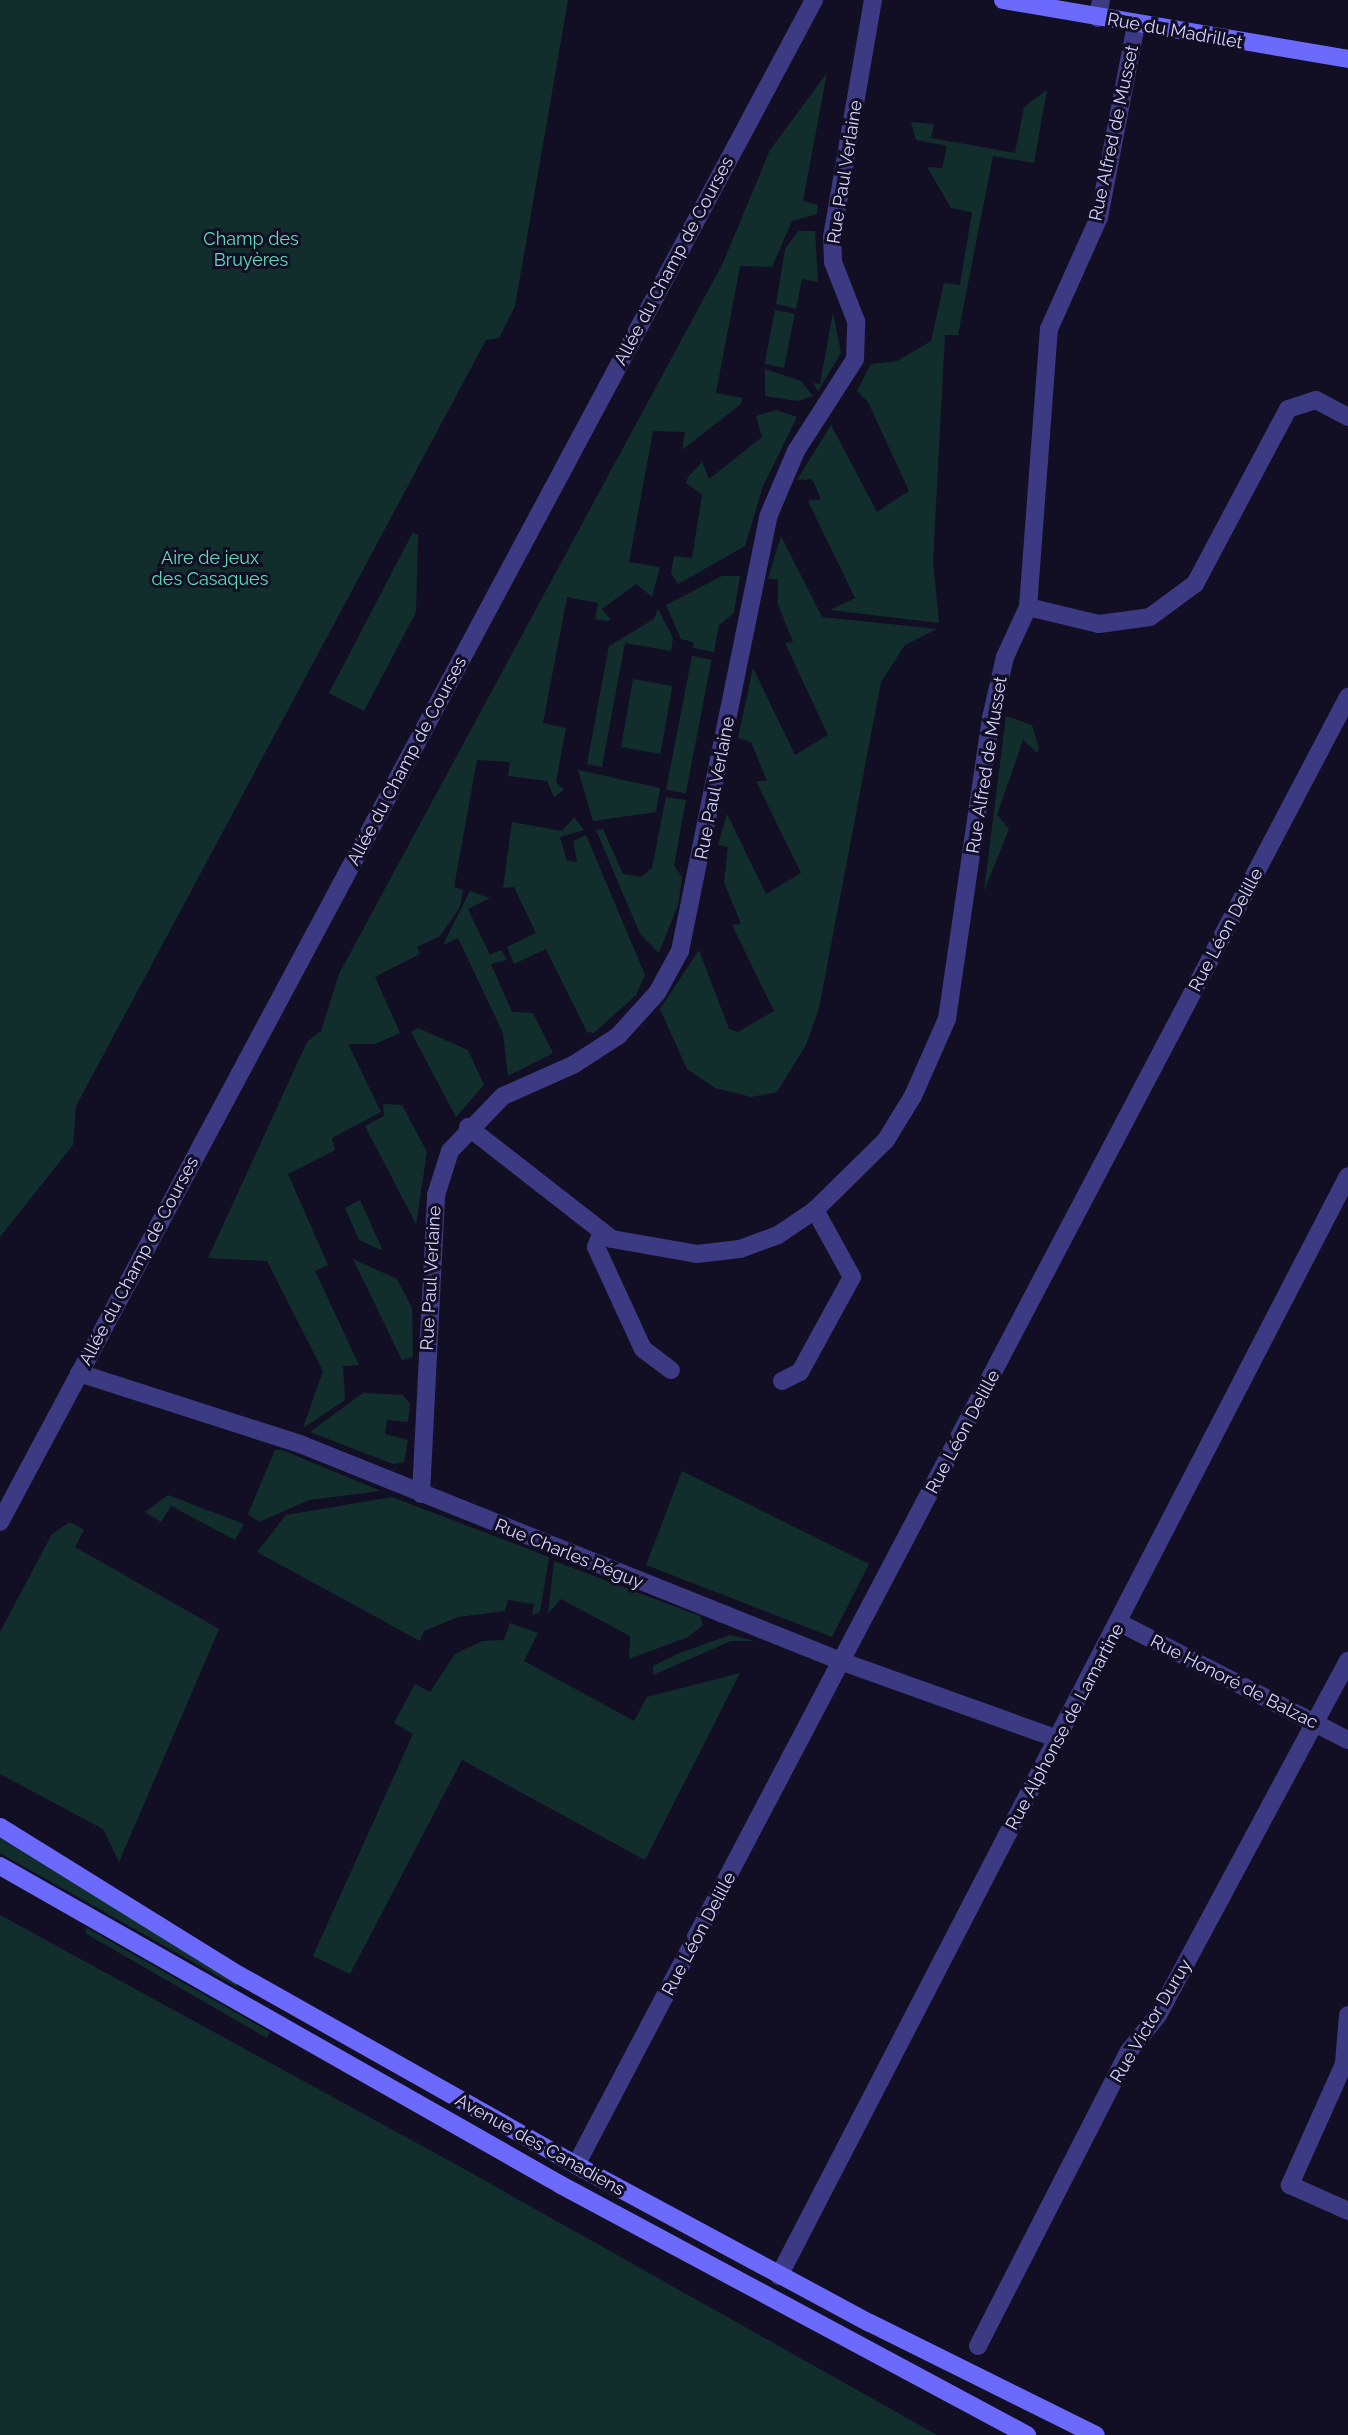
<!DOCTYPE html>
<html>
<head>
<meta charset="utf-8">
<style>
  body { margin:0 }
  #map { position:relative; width:1348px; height:2435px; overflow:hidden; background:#120f24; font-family:Raleway,sans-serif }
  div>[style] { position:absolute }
  .green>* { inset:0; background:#122e2c; transform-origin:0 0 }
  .street>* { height:18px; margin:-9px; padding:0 9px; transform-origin:9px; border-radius:9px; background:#3c3a82 }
  .secondary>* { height:18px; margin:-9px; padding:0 9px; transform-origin:9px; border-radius:9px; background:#6b6afd }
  span { translate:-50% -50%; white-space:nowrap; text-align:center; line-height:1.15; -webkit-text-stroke:6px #120f24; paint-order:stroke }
  .street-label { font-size:18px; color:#d6d2fe }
  .park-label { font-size:18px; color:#5fdebc }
</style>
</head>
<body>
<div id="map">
  <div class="green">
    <i style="clip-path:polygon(0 0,568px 0,515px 306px,499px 338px,486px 340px,76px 1106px,73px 1145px,0 1237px)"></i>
    <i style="clip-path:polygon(827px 73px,803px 201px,818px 205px,817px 214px,792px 221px,772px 267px,740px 266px,716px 393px,743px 398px,741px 404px,682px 450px,685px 432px,653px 431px,629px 562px,660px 567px,652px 597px,636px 584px,602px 609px,611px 620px,606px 621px,595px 619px,598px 603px,567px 597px,543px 723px,566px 728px,556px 782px,564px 790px,554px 797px,547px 781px,508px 776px,510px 762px,477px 760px,454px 887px,463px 890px,460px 907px,440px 936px,417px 947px,420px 954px,375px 977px,400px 1033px,375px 1044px,348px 1044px,381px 1112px,332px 1138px,335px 1150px,288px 1174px,328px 1265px,315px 1271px,359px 1365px,343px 1366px,345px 1400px,303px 1428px,323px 1371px,267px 1261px,208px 1258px,307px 1042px,321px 1031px,339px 974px,723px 263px,770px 150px)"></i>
    <i style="clip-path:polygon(1047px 90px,1034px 163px,993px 156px,958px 335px,945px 335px,933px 561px,939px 623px,830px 610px,855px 598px,808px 501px,821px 499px,812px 479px,797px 480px,831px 425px,877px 512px,909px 491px,868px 402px,857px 391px,871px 364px,897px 361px,931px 341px,944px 283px,960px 285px,972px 212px,951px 208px,927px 167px,942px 168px,947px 146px,916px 140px,911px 122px,934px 124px,931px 138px,1015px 153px,1024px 107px)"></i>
    <i style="clip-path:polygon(798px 231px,815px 231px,818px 282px,802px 279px,796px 309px,776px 304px,785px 249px)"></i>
    <i style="left:775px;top:310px;width:20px;height:55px;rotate:11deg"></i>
    <i style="clip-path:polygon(833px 312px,841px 353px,818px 391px,813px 383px,820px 384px)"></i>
    <i style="clip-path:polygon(765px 369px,801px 381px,813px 396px,798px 401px,765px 396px)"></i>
    <i style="clip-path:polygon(776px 410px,797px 417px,763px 486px,745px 546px,678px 584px,671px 573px,674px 556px,692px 558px,702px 495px,686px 483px,688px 477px,702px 462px,709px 479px,762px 437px,756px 416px)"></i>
    <i style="clip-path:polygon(413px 532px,418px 535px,416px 612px,364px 711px,329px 693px)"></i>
    <i style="clip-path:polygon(781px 536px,822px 617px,937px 629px,905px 645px,881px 682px,819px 1008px,806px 1045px,777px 1092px,751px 1097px,715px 1088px,687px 1069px,660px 1009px,699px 950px,729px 1029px,738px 1032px,774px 1011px,732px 925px,741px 924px,724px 882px,728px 847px,718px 845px,727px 814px,766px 894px,801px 873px,756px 781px,767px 781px,751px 742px,738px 738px,753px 668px,795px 755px,828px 735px,785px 643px,793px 642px,778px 604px,778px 579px,768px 579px)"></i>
    <i style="clip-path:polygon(722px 576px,740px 576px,734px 613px,719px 625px,714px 652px,693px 648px,694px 642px,681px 639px,666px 605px)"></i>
    <i style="clip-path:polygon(658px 609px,673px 638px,671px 651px,625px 643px,602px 767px,587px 764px,609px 646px,654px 619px)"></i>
    <i style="left:692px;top:656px;width:20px;height:136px;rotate:11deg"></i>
    <i style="left:633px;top:679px;width:40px;height:69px;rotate:10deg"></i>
    <i style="clip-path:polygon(1006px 716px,1032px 725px,1039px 748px,1037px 753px,1023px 740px,997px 815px,1009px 829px,984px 891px)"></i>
    <i style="clip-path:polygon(578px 770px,660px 788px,656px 812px,593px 821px)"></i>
    <i style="clip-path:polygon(666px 797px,686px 800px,674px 866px,682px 877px,678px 905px,659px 953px,640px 934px,596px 830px,603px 829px,623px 874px,641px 877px,652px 868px)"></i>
    <i style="clip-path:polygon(574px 817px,584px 830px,560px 837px,567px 861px,577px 862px,573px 841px,586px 835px,645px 975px,636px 995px,594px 1033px,587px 1032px,546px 949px,514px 964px,507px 947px,536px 933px,514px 887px,503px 888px,512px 822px,562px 831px)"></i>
    <i style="clip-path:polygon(470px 891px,490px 898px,468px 909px,490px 955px,501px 950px,507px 960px,491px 964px,512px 1012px,533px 1013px,553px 1053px,508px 1076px,503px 1033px,458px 938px,443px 945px)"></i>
    <i style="clip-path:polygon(418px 1028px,468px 1050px,484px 1085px,456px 1117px,411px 1032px)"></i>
    <i style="clip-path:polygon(383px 1104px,402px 1105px,427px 1152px,416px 1224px,365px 1126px,384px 1116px)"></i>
    <i style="clip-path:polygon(360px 1200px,383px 1251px,359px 1240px,345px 1208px)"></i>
    <i style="clip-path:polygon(353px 1259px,397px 1279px,412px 1308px,413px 1357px,402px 1360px)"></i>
    <i style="clip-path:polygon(363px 1393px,403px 1395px,410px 1404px,408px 1422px,387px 1420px,385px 1434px,408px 1440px,404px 1462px,393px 1464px,310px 1432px)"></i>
    <i style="clip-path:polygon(275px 1450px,282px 1450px,381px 1491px,309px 1500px,259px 1522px,248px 1514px)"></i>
    <i style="clip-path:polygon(682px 1471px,869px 1564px,832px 1637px,646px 1565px)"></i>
    <i style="clip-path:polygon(168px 1495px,244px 1524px,235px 1540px,171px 1506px,161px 1522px,145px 1512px)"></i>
    <i style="clip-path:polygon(392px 1497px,549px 1557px,540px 1612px,532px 1615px,534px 1604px,508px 1600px,505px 1611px,458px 1617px,424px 1631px,420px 1641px,257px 1552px,286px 1515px)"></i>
    <i style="clip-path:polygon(70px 1522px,84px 1530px,75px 1547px,219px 1629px,119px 1862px,103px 1829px,0 1774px,0 1632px,52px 1534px)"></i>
    <i style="clip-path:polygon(554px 1561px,700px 1616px,703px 1625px,688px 1637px,629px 1659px,630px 1636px,561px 1599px,548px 1614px)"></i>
    <i style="clip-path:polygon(510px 1623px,538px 1633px,524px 1661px,634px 1721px,647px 1697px,740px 1673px,645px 1860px,462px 1760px,350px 1974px,313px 1956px,413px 1734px,394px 1723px,415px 1684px,430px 1692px,455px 1654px,482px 1641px,504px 1640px)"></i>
    <i style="clip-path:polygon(730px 1635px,755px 1641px,731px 1641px,653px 1675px,653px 1666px,677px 1654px)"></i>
    <i style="clip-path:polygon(0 1838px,237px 1983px,237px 1987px,0 1853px)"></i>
    <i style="clip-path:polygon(0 1915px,457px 2165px,937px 2435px,0 2435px)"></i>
    <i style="clip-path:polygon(87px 1928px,270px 2032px,267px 2038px,85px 1933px)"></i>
  </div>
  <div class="street">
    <i style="left:1098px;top:18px;width:18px;rotate:-81deg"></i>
    <i style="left:1028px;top:607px;width:73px;rotate:13.5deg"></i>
    <i style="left:1099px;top:624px;width:51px;rotate:-7.8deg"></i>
    <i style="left:1150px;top:617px;width:56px;rotate:-36.3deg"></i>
    <i style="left:1195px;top:584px;width:198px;rotate:-62deg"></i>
    <i style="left:1288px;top:409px;width:29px;rotate:-18deg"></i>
    <i style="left:1316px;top:400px;width:36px;rotate:28deg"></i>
    <i style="left:468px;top:1127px;width:182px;rotate:37.9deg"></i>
    <i style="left:612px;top:1239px;width:86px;rotate:10deg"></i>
    <i style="left:697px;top:1254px;width:43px;rotate:-6.6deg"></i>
    <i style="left:740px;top:1249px;width:40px;rotate:-20.2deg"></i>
    <i style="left:778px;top:1235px;width:45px;rotate:-34deg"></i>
    <i style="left:815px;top:1210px;width:100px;rotate:-44.6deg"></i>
    <i style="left:886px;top:1140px;width:52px;rotate:-58.5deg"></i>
    <i style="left:913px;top:1096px;width:84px;rotate:-66.2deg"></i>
    <i style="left:947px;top:1019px;width:304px;rotate:-81.7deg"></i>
    <i style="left:991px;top:718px;width:63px;rotate:-77.1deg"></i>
    <i style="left:1005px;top:657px;width:55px;rotate:-65.3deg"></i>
    <i style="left:1028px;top:607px;width:279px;rotate:-85.7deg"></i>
    <i style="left:1049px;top:329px;width:123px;rotate:-65.9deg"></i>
    <i style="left:1099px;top:217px;width:197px;rotate:-79.1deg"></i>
    <i style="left:602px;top:1232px;width:16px;rotate:112deg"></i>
    <i style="left:596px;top:1247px;width:112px;rotate:65.3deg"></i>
    <i style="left:643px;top:1349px;width:35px;rotate:37deg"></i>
    <i style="left:79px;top:1373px;width:232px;rotate:17.8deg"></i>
    <i style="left:300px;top:1444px;width:585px;rotate:21.87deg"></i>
    <i style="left:843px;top:1662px;width:228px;rotate:19.7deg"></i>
    <i style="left:782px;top:1381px;width:20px;rotate:-27deg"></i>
    <i style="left:800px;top:1372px;width:108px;rotate:-61.3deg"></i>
    <i style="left:852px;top:1277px;width:77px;rotate:-118.9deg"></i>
    <i style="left:421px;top:1494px;width:299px;rotate:-87.1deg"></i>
    <i style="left:436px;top:1195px;width:46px;rotate:-72.3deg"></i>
    <i style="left:450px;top:1151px;width:76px;rotate:-46.1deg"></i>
    <i style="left:503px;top:1096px;width:77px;rotate:-23.9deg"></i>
    <i style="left:573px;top:1065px;width:54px;rotate:-32.8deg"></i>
    <i style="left:618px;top:1036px;width:58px;rotate:-47.8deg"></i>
    <i style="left:657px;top:993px;width:48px;rotate:-61.3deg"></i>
    <i style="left:680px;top:951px;width:443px;rotate:-78.5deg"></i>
    <i style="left:768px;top:517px;width:72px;rotate:-67deg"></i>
    <i style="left:796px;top:451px;width:109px;rotate:-57.3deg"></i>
    <i style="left:855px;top:359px;width:38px;rotate:-88deg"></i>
    <i style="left:856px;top:321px;width:63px;rotate:-111.3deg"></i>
    <i style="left:833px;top:262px;width:25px;rotate:-92deg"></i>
    <i style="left:832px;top:237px;width:241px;rotate:-80.2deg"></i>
    <i style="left:0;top:1522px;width:1726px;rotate:-61.86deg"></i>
    <i style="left:1120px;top:1623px;width:256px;rotate:27.2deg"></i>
    <i style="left:1348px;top:2015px;width:49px;rotate:94.7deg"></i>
    <i style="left:1344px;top:2064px;width:133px;rotate:114.1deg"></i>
    <i style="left:1290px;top:2185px;width:64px;rotate:24.1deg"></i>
    <i style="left:576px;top:2165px;width:1659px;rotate:-62.26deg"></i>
    <i style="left:779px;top:2276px;width:1238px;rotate:-62.65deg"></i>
    <i style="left:978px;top:2346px;width:331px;rotate:-62.9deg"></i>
    <i style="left:1129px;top:2051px;width:46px;rotate:-51.1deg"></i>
    <i style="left:1158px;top:2015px;width:402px;rotate:-61.8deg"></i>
  </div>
  <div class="secondary">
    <i style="left:1003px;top:0;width:350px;rotate:9.7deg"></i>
    <i style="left:0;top:1827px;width:281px;rotate:31.8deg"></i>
    <i style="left:239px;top:1975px;width:387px;rotate:29.4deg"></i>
    <i style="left:576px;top:2165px;width:334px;rotate:28.3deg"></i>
    <i style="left:870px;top:2323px;width:252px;rotate:26.4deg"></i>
    <i style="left:0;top:1866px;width:645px;rotate:29.62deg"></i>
    <i style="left:561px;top:2185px;width:529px;rotate:28.21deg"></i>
  </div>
  <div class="street-label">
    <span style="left:1175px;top:31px;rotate:10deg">Rue du Madrillet</span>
    <span style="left:1114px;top:133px;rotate:-78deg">Rue Alfred de Musset</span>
    <span style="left:845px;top:172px;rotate:-81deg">Rue Paul Verlaine</span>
    <span style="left:674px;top:261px;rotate:-62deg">Allée du Champ de Courses</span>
    <span style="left:407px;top:761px;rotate:-62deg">Allée du Champ de Courses</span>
    <span style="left:987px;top:765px;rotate:-81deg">Rue Alfred de Musset</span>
    <span style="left:715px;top:788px;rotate:-79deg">Rue Paul Verlaine</span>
    <span style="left:1226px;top:930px;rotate:-62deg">Rue Léon Delille</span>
    <span style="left:139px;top:1261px;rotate:-62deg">Allée du Champ de Courses</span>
    <span style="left:431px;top:1278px;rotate:-87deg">Rue Paul Verlaine</span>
    <span style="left:963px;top:1432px;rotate:-62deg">Rue Léon Delille</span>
    <span style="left:569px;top:1554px;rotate:22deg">Rue Charles Péguy</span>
    <span style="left:1234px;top:1682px;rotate:27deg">Rue Honoré de Balzac</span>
    <span style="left:1065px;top:1727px;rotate:-62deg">Rue Alphonse de Lamartine</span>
    <span style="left:699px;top:1934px;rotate:-62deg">Rue Léon Delille</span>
    <span style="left:1151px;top:2021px;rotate:-59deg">Rue Victor Duruy</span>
    <span style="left:540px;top:2145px;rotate:29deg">Avenue des Canadiens</span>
  </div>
  <div class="park-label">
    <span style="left:251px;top:250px">Champ des<br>Bruyères</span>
    <span style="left:210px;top:569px">Aire de jeux<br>des Casaques</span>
  </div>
</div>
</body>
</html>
